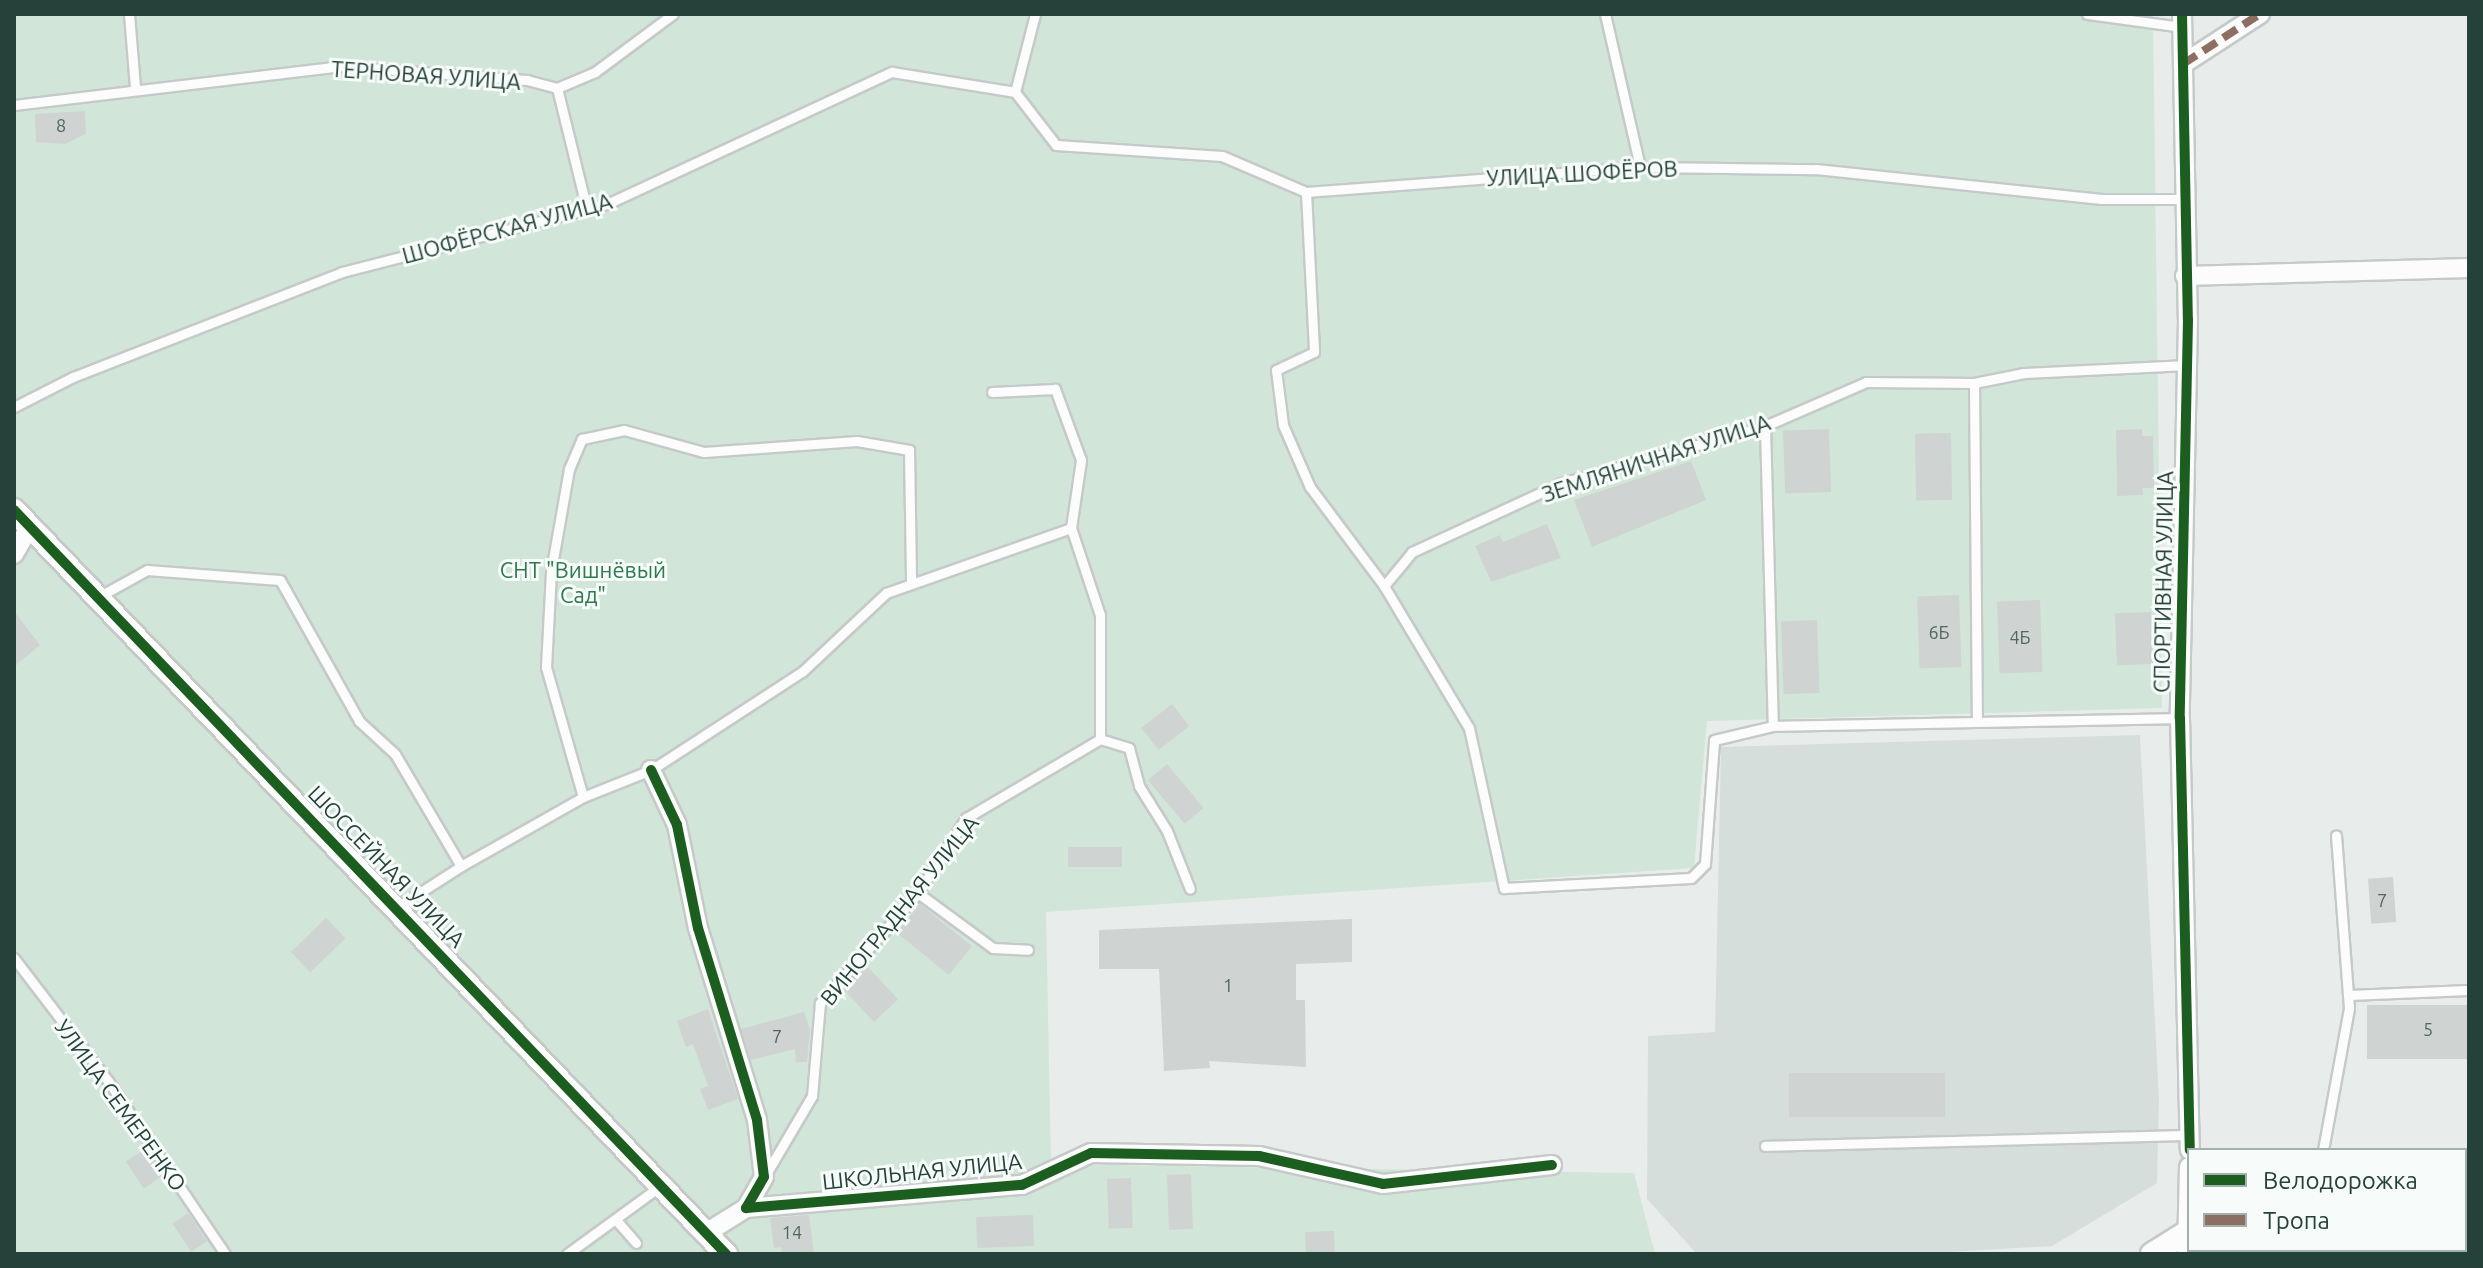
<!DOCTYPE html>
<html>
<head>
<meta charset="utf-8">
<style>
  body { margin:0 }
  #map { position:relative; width:2483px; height:1268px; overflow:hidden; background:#e8edeb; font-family:Ubuntu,sans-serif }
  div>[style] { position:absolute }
  .built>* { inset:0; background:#d6dedb }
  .green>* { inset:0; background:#d1e6d8 }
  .building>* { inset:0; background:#cfd4d2; transform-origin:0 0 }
  .roads { filter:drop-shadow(2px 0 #c5cac8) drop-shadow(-2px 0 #c5cac8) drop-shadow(0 2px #c5cac8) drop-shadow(0 -2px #c5cac8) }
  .service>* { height:9px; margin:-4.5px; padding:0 4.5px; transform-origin:4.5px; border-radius:4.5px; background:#fcfcfc }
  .minor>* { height:18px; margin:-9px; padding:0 9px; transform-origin:9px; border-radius:9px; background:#fcfcfc }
  .tertiary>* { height:22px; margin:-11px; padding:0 11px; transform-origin:11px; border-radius:11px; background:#fcfcfc }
  .quiet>* { height:8px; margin-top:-4px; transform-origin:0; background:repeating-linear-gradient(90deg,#8d6e63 0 16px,transparent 0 24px) }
  .cycleway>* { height:10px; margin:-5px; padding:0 5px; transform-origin:5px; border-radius:5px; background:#1b5e20 }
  span { translate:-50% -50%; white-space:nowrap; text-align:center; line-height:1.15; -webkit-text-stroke:6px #f7fbf9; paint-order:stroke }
  .number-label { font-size:18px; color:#506761 }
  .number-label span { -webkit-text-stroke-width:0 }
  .street-label { font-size:22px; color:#24423a }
  .park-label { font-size:22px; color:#2d7a4b }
  .frame { position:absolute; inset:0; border:16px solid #24423a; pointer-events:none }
  .legend { position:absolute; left:2187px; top:1148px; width:280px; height:104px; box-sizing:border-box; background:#f7fbf9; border:2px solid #a3b1ad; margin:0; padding:10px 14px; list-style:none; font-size:24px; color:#24423a }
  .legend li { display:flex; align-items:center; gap:16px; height:40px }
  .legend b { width:40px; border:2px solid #a3b1ad }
</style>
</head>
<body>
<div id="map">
  <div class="built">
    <i style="clip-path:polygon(2140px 735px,2159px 1099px,2157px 1183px,2052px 1246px,1915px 1254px,1697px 1254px,1647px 1199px,1648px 1036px,1715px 1032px,1721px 747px)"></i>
  </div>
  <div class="green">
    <i style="clip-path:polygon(14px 14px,2153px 14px,2162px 708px,1707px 721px,1694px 868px,1046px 912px,1051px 1164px,1634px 1173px,1655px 1254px,14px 1254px)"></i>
  </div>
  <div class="building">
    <i style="clip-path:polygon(85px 111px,86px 134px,65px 144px,36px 142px,35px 114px)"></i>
    <i style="left:1829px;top:429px;width:63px;height:46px;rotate:88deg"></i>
    <i style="clip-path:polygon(2142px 429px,2142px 436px,2153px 436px,2154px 488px,2142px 488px,2143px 495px,2117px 496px,2116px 430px)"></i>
    <i style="left:1951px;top:433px;width:67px;height:36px;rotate:89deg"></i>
    <i style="clip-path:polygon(1691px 461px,1706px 500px,1592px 547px,1574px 500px)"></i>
    <i style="clip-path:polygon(1547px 524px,1561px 558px,1491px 582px,1475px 546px,1500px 535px,1503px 542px)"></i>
    <i style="left:1959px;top:595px;width:72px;height:42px;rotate:88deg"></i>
    <i style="left:2040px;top:600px;width:72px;height:43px;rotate:88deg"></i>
    <i style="clip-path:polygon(14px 611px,40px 645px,14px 667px)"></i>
    <i style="left:2151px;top:612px;width:52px;height:36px;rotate:88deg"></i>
    <i style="left:1817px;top:620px;width:73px;height:36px;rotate:88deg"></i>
    <i style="left:1172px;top:704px;width:28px;height:39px;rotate:52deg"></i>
    <i style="left:1167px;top:764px;width:57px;height:25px;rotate:50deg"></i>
    <i style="left:1122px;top:847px;width:20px;height:54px;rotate:90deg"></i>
    <i style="left:2393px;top:877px;width:45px;height:25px;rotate:86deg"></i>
    <i style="left:920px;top:904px;width:67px;height:37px;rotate:39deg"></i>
    <i style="left:326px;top:918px;width:28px;height:49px;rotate:46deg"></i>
    <i style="clip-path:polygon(1352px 919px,1352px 962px,1296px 964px,1296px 1000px,1305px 1000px,1306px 1067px,1209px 1061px,1210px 1068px,1164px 1071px,1159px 969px,1099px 969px,1099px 930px)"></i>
    <i style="left:866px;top:965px;width:47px;height:33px;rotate:47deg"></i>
    <i style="left:2469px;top:1005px;width:54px;height:102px;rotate:90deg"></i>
    <i style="clip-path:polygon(708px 1009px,738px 1099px,708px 1110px,700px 1089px,708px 1086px,693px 1044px,686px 1047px,677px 1021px)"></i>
    <i style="clip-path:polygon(804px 1012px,810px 1030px,807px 1062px,796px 1062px,795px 1049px,751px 1060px,741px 1029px)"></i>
    <i style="left:1945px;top:1073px;width:44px;height:156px;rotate:90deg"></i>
    <i style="left:145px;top:1149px;width:32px;height:23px;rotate:56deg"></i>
    <i style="left:1191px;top:1174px;width:55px;height:24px;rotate:88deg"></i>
    <i style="left:1131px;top:1178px;width:50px;height:24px;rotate:88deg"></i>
    <i style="left:188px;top:1213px;width:34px;height:19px;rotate:56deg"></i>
    <i style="clip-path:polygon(809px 1215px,814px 1254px,782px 1254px,781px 1247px,774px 1248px,770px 1218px)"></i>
    <i style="left:1033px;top:1215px;width:31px;height:57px;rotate:88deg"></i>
    <i style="left:1334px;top:1231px;width:23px;height:29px;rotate:88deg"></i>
  </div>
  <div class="roads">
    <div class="service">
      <i style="left:129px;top:14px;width:73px;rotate:85.3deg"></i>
      <i style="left:1605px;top:14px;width:157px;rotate:77.1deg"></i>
      <i style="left:2087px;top:14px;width:96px;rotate:7.8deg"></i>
      <i style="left:557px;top:88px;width:126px;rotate:76.2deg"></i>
      <i style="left:1015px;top:92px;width:67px;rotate:52.3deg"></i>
      <i style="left:1056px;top:145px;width:166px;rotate:3.8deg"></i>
      <i style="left:1222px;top:156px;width:91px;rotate:23.2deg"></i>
      <i style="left:1306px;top:192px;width:335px;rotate:-4.3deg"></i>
      <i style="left:1640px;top:167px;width:176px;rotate:0.7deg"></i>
      <i style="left:1816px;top:169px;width:287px;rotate:6deg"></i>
      <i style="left:2101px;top:199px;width:80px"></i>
      <i style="left:14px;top:105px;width:328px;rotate:-6.8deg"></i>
      <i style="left:340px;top:66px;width:188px;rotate:4.3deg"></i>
      <i style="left:527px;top:80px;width:31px;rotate:15deg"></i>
      <i style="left:557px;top:88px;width:41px;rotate:-22.8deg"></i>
      <i style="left:595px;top:72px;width:97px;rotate:-36.6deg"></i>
      <i style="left:1306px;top:192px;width:160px;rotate:87.1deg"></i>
      <i style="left:1314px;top:352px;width:42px;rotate:154.7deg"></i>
      <i style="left:1276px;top:370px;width:55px;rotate:82.7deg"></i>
      <i style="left:1283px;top:425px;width:68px;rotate:66.5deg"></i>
      <i style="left:1310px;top:487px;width:124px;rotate:53.2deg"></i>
      <i style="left:1384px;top:586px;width:165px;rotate:59.1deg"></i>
      <i style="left:1469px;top:728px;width:164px;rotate:77.7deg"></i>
      <i style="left:1504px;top:888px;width:187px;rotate:-3.1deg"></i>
      <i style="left:1691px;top:878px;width:20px;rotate:-45deg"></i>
      <i style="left:1705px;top:864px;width:124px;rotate:-85.8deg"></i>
      <i style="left:1714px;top:740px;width:61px;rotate:-13.3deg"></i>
      <i style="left:1773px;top:726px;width:407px;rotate:-1.1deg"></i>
      <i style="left:1974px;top:383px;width:339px;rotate:89.5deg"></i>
      <i style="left:14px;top:407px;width:66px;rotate:-27deg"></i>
      <i style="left:73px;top:377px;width:289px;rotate:-21.3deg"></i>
      <i style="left:342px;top:272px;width:274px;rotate:-14.4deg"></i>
      <i style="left:607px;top:204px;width:314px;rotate:-24.9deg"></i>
      <i style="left:892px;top:72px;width:125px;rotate:9.2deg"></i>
      <i style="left:1015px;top:92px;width:81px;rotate:-75.6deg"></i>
      <i style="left:1765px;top:426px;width:300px;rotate:88.5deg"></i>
      <i style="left:1384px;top:586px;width:44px;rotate:-50.5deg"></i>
      <i style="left:1412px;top:552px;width:164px;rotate:-24.8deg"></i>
      <i style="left:1561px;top:483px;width:212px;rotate:-15.6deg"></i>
      <i style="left:1765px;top:426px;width:110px;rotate:-23.5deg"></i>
      <i style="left:1866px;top:382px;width:108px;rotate:0.5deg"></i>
      <i style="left:1974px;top:383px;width:51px;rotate:-11.3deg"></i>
      <i style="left:2024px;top:373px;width:164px;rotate:-2.8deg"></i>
      <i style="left:100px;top:596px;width:54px;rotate:-29deg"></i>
      <i style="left:147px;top:570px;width:133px;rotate:4.3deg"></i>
      <i style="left:280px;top:580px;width:162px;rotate:60.7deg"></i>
      <i style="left:359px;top:721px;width:49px;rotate:42.5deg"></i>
      <i style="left:395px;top:754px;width:130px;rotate:59.5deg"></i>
      <i style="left:461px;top:866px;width:140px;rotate:-29.5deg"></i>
      <i style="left:583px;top:797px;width:73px;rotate:-21.7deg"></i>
      <i style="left:651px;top:770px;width:181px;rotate:-33.1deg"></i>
      <i style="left:803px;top:671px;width:114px;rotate:-43.2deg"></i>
      <i style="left:886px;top:593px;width:196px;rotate:-19.4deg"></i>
      <i style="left:1100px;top:739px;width:30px;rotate:17deg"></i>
      <i style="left:1129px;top:748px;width:39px;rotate:75deg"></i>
      <i style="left:1139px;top:786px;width:53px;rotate:58.1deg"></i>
      <i style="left:1167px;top:831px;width:62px;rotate:68.4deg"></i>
      <i style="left:583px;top:797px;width:135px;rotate:-105.9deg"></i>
      <i style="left:546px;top:667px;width:96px;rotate:-87deg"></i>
      <i style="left:551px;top:571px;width:104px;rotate:-80deg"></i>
      <i style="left:569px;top:469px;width:33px;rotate:-67deg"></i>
      <i style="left:582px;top:439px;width:43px;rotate:-12.1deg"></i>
      <i style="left:624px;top:430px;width:83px;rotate:15.4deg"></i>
      <i style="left:704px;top:452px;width:153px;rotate:-4.1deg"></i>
      <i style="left:857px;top:441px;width:53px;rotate:9.8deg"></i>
      <i style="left:909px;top:450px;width:133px;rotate:89.1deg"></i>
      <i style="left:918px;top:893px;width:93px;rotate:36.3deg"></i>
      <i style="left:993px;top:948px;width:35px;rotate:3deg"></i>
      <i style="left:399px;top:906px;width:74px;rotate:-32.8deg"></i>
      <i style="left:14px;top:958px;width:155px;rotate:52.6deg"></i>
      <i style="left:108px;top:1081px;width:209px;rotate:55.9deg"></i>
      <i style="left:2348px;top:995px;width:121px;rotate:-2.4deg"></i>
      <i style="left:1765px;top:1146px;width:425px;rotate:-1.5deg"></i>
      <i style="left:2323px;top:1150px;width:144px;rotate:-79.6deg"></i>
      <i style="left:2349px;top:1008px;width:173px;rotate:-94.3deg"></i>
      <i style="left:766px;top:1174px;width:91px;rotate:-59.5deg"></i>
      <i style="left:812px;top:1096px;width:93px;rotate:-85.1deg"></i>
      <i style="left:820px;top:1003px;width:147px;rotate:-48.3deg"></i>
      <i style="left:918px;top:893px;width:89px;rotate:-57.4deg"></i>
      <i style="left:966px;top:818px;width:156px;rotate:-30.5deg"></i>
      <i style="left:1100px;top:739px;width:124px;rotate:-90deg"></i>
      <i style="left:1100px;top:615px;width:92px;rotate:-108.4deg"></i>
      <i style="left:1071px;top:528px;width:69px;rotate:-81.6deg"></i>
      <i style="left:1081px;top:460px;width:76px;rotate:-110.1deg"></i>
      <i style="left:1055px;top:389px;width:63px;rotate:177.3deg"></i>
      <i style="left:617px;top:1221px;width:29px;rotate:49deg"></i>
      <i style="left:567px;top:1254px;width:114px;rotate:-36.1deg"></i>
    </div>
    <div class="minor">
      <i style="left:2182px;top:14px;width:306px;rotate:88.9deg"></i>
      <i style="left:2188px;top:320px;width:398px;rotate:91.2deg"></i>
      <i style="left:2180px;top:718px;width:432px;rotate:88.7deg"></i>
      <i style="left:2183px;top:64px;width:92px;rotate:-33deg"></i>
      <i style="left:2185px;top:276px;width:284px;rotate:-1.6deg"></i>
      <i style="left:14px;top:554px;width:32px;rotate:-60deg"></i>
      <i style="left:651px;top:770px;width:61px;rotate:64.7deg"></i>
      <i style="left:677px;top:825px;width:105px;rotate:78.5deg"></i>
      <i style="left:698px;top:928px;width:201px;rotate:72.9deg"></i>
      <i style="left:757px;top:1120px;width:57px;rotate:83deg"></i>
      <i style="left:764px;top:1177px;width:36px;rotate:120deg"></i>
      <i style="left:746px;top:1208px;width:277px;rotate:-4.8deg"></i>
      <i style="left:1022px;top:1185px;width:76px;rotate:-24.9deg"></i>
      <i style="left:1091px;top:1153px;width:168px;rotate:1deg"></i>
      <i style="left:1259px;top:1156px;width:127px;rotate:12.7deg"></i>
      <i style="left:1383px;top:1184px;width:170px;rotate:-6.4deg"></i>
      <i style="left:706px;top:1233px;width:47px;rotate:-32deg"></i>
      <i style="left:2187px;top:1254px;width:87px;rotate:-88.7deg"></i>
    </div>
    <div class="tertiary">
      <i style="left:14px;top:510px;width:1030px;rotate:46.26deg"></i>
      <i style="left:2465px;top:1218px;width:4px"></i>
      <i style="left:2152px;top:1254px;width:44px;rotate:-31.9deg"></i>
    </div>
  </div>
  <div class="quiet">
    <i style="left:2183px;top:64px;width:92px;rotate:-33deg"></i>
  </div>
  <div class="cycleway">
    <i style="left:2182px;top:14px;width:306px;rotate:88.9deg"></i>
    <i style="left:2188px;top:320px;width:398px;rotate:91.2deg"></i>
    <i style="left:2180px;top:718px;width:432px;rotate:88.7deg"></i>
    <i style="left:14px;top:510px;width:1030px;rotate:46.26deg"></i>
    <i style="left:651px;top:770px;width:61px;rotate:64.7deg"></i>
    <i style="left:677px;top:825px;width:105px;rotate:78.5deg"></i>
    <i style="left:698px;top:928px;width:201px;rotate:72.9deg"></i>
    <i style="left:757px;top:1120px;width:57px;rotate:83deg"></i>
    <i style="left:764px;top:1177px;width:36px;rotate:120deg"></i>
    <i style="left:746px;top:1208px;width:277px;rotate:-4.8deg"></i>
    <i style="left:1022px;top:1185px;width:76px;rotate:-24.9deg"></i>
    <i style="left:1091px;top:1153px;width:168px;rotate:1deg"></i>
    <i style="left:1259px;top:1156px;width:127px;rotate:12.7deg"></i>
    <i style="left:1383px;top:1184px;width:170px;rotate:-6.4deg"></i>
  </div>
  <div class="number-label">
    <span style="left:61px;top:125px">8</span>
    <span style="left:1939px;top:632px">6Б</span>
    <span style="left:2020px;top:637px">4Б</span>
    <span style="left:2382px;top:900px">7</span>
    <span style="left:1228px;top:985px">1</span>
    <span style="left:2428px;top:1029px">5</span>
    <span style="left:777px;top:1036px">7</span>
    <span style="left:792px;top:1232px">14</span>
  </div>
  <div class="street-label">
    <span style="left:426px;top:75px;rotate:4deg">ТЕРНОВАЯ УЛИЦА</span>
    <span style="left:1582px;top:173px;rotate:-3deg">УЛИЦА ШОФЁРОВ</span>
    <span style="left:507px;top:228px;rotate:-15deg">ШОФЁРСКАЯ УЛИЦА</span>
    <span style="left:1656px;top:458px;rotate:-18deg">ЗЕМЛЯНИЧНАЯ УЛИЦА</span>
    <span style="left:2163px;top:582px;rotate:-89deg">СПОРТИВНАЯ УЛИЦА</span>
    <span style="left:387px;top:866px;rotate:46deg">ШОССЕЙНАЯ УЛИЦА</span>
    <span style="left:899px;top:910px;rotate:-51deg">ВИНОГРАДНАЯ УЛИЦА</span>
    <span style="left:121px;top:1105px;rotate:54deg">УЛИЦА СЕМЕРЕНКО</span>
    <span style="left:922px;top:1171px;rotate:-6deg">ШКОЛЬНАЯ УЛИЦА</span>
  </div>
  <div class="park-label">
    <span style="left:583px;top:582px">СНТ "Вишнёвый<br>Сад"</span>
  </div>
  <div class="frame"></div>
  <ul class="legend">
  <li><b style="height:10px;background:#1b5e20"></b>Велодорожка</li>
  <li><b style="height:10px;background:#8d6e63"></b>Тропа</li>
  </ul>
</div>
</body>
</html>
